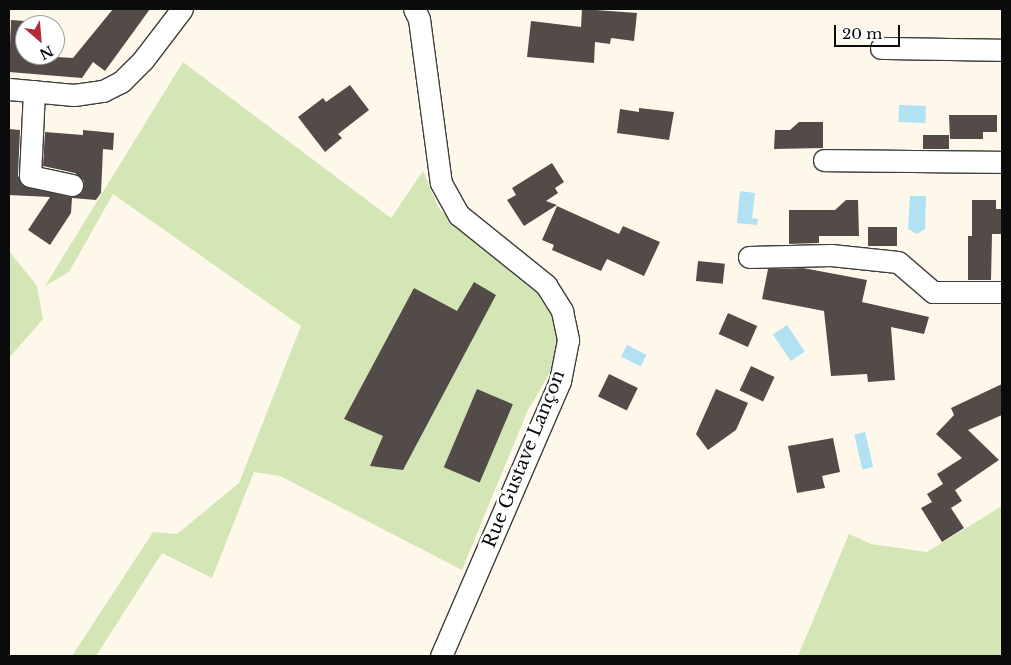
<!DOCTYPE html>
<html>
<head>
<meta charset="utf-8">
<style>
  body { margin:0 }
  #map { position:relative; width:1011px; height:665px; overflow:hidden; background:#fef8ea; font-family:"Libre Baskerville",serif }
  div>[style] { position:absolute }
  .green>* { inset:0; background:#d4e6b6 }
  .water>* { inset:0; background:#b1e1f3; transform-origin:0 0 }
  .building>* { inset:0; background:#534b48; transform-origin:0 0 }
  .roads { filter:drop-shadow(1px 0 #3e3e3e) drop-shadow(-1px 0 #3e3e3e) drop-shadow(0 1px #3e3e3e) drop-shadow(0 -1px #3e3e3e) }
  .street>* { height:21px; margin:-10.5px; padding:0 10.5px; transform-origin:10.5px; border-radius:10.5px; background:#fff }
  span { translate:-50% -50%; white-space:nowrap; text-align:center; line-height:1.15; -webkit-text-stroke:5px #fff; paint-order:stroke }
  .street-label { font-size:18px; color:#0b0b0b }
  .frame { position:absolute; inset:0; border:10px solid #0b0b0b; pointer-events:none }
  .north { position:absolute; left:15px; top:15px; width:50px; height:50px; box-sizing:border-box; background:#fff; border:1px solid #9d9d9d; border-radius:50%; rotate:153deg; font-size:14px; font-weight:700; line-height:20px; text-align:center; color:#0b0b0b }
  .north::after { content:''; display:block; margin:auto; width:18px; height:22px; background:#b42a3f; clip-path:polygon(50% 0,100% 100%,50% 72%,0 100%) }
  .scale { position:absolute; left:834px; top:25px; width:66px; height:22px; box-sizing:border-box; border:2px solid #0b0b0b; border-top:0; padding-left:6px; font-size:15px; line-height:18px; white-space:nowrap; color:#0b0b0b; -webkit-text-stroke:4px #fff; paint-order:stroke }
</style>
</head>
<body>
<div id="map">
  <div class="green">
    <i style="clip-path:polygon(183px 62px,391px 218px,423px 171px,438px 207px,458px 229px,551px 303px,567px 343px,527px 412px,462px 570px,280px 476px,254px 472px,212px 578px,162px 553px,96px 656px,72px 656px,153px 532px,177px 534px,239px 483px,301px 326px,113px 194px,69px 272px,45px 286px)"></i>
    <i style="clip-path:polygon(9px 251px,37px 286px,43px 319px,9px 358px)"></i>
    <i style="clip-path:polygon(1002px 506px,1002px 656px,798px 656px,849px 534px,871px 544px,927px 552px)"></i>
  </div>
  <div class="water">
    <i style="left:899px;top:105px;width:27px;height:17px;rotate:2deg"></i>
    <i style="clip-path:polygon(740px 191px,755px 193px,752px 218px,758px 219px,757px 225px,737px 223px)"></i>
    <i style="clip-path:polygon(910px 196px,926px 196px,925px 229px,917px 234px,908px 229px)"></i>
    <i style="left:787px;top:325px;width:32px;height:17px;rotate:56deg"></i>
    <i style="left:627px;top:345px;width:22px;height:13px;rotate:27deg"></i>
    <i style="left:865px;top:432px;width:36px;height:11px;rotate:77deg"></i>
  </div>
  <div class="building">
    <i style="clip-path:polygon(113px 9px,150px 9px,105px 71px,93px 62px,82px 78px,9px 72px,11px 20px,39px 22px,39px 25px,25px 25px,25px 55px,73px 58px)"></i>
    <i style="clip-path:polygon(582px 9px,637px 13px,634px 41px,611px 38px,610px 44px,595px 42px,594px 63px,527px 57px,531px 21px,581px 27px)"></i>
    <i style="clip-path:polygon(350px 85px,369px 110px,338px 134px,342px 138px,325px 152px,298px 117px,323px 98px,326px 102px)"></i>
    <i style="clip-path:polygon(639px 108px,674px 112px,669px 140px,617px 133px,620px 109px,639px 112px)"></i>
    <i style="clip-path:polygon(949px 115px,997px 115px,997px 132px,983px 132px,983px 139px,950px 139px)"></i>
    <i style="clip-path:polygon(799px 122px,823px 122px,823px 148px,774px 149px,775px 130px,790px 130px)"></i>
    <i style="clip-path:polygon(9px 129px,20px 130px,18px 175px,22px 185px,70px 197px,82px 193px,84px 181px,75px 173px,43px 166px,45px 132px,83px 135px,83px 130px,114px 133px,113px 150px,103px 149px,101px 193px,96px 200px,72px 198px,71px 213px,50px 245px,28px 230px,50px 197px,9px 195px)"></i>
    <i style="left:949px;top:135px;width:14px;height:26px;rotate:90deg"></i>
    <i style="clip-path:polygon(552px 163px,564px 182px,555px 188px,558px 193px,546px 201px,557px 205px,524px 226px,507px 200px,516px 195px,512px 188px)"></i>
    <i style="clip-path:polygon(846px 200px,858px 200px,859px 236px,819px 236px,819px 243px,789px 244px,789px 210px,835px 210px)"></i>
    <i style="clip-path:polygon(972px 200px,996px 200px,996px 209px,1002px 209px,1002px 234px,992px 234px,991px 280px,968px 280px,968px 236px,972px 236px)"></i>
    <i style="clip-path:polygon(557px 206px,619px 234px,623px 226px,660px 242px,644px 276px,607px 259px,601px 271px,552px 250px,554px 245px,542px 240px)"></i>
    <i style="left:868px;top:227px;width:29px;height:19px"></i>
    <i style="left:698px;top:261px;width:27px;height:20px;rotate:6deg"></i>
    <i style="clip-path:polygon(803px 268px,867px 280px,862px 302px,929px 317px,924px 334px,891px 327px,895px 380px,868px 382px,867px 374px,831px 376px,824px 311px,762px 299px,768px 269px)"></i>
    <i style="clip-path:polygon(474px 282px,496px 295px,403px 470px,370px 466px,383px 436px,344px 419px,414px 288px,457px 311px)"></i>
    <i style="left:728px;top:313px;width:32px;height:23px;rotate:24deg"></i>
    <i style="left:751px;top:366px;width:26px;height:27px;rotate:25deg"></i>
    <i style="left:609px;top:374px;width:32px;height:25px;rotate:26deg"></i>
    <i style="clip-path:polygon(1002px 384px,1002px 415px,968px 430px,999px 460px,955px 490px,962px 501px,951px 508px,964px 528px,942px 542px,921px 508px,932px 502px,927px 494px,943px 484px,937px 474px,962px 458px,936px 434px,954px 415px,951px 408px)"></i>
    <i style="left:477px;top:389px;width:39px;height:85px;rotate:23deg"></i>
    <i style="clip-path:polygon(716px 389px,748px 403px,736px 430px,708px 450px,696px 434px)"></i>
    <i style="clip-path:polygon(833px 438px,840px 472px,822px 476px,825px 488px,797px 493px,788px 446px)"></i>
  </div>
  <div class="roads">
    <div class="street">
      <i style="left:414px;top:9px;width:11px;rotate:63deg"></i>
      <i style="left:419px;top:19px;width:165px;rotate:82.4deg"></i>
      <i style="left:441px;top:183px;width:37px;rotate:61deg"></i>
      <i style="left:459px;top:215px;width:112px;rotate:38.8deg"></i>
      <i style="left:546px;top:285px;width:31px;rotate:58deg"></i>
      <i style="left:562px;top:311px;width:30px;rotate:78deg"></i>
      <i style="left:568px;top:340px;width:42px;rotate:101deg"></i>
      <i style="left:560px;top:381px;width:300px;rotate:113.4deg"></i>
      <i style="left:881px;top:48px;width:121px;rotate:0.9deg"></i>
      <i style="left:9px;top:89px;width:65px;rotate:5.3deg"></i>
      <i style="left:74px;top:95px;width:29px;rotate:-8deg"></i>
      <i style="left:103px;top:91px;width:20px;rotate:-27deg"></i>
      <i style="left:121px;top:82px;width:31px;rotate:-45deg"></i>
      <i style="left:143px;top:60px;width:64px;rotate:-52.6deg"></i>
      <i style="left:34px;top:91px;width:85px;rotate:92.7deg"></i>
      <i style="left:30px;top:176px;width:43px;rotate:12.1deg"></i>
      <i style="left:824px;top:160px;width:178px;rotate:0.6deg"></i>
      <i style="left:749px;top:257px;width:82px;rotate:-1.4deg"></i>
      <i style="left:831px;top:255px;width:67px;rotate:6deg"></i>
      <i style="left:898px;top:262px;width:46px;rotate:40.6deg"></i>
      <i style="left:933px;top:292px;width:69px"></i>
    </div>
  </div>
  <div class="street-label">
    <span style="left:524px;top:459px;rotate:-68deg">Rue Gustave Lançon</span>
  </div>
  <div class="frame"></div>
  <div class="north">N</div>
  <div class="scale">20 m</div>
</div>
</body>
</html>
